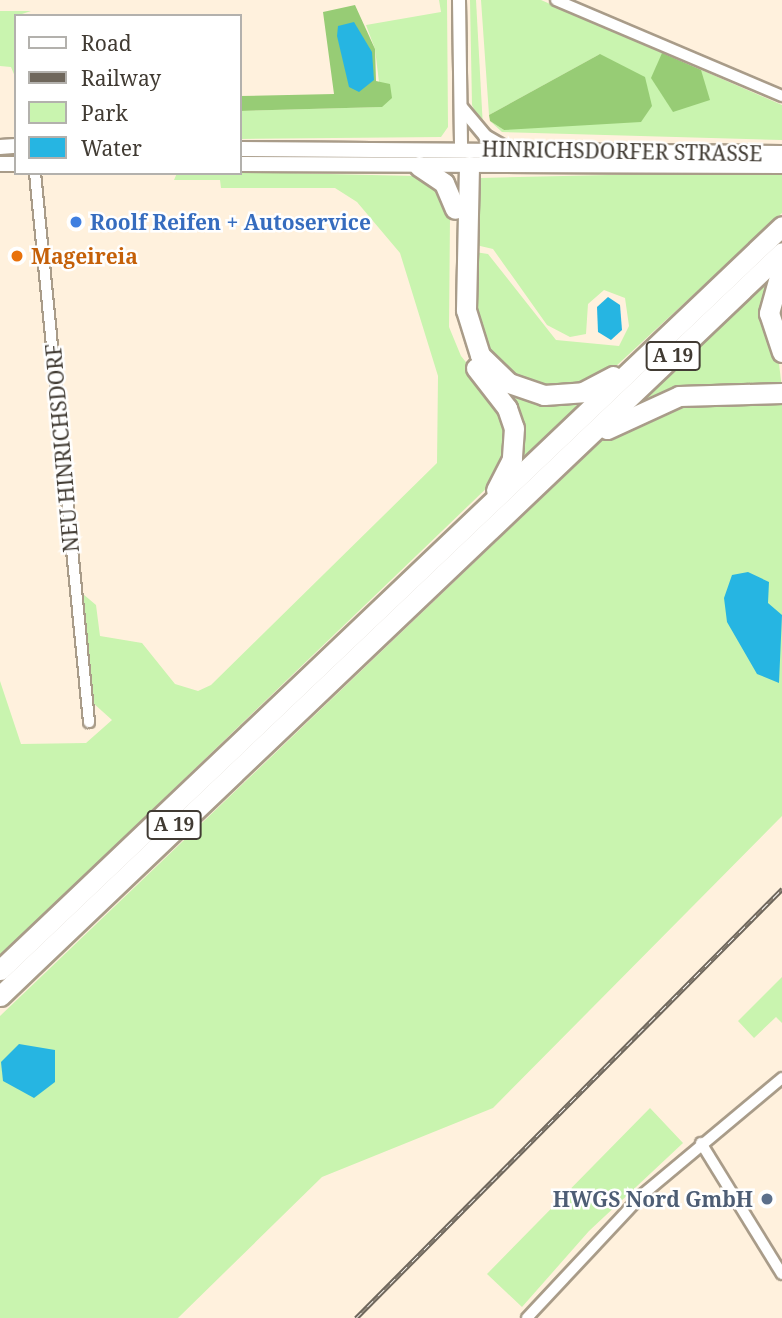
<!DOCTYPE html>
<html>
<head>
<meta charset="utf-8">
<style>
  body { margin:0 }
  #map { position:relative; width:782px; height:1318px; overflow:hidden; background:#fff1dd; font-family:"Noto Serif",serif }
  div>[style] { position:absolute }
  .green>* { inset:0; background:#c9f4af }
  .forest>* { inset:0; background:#97cc75 }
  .water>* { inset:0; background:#26b5e2 }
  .roads { filter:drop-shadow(2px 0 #a99c89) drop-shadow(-2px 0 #a99c89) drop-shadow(0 2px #a99c89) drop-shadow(0 -2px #a99c89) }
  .minor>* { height:10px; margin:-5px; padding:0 5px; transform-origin:5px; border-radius:5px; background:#fff }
  .tertiary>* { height:12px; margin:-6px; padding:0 6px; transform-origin:6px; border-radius:6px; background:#fff }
  .secondary>* { height:14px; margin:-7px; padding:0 7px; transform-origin:7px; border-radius:7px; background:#fff }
  .motorway>* { height:19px; margin:-9.5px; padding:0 9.5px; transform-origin:9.5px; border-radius:9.5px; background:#fff }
  .rail>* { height:5px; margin-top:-2.5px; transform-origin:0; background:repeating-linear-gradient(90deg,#fff 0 8px,#6f675c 0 16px); box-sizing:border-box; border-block:2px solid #6f675c }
  .dots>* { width:19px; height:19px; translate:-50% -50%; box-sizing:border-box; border:4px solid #fff; border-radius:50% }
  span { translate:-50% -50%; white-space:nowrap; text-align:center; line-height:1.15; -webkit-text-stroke:5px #fff; paint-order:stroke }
  .shield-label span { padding:2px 5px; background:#fff; border:2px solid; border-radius:5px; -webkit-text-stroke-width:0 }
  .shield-label { font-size:19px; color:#413b33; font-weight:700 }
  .street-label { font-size:21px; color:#413b33 }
  .shop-label { font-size:21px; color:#366cbe; font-weight:700 }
  .left { translate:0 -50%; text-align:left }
  .food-label { font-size:21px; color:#c56008; font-weight:700 }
  .service-label { font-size:21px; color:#4e5e75; font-weight:700 }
  .right { translate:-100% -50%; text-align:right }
  .legend { position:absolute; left:14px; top:14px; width:228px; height:161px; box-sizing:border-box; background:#fff; border:2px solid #b3b1ad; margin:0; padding:9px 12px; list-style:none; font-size:21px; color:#413b33 }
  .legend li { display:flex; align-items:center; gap:14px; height:35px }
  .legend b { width:35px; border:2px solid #b3b1ad }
</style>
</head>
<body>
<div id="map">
  <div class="green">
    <i style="clip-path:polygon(439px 0,447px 0,448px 127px,441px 137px,240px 139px,240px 111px,382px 107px,375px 49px,366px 25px,441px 12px)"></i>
    <i style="clip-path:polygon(470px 0,476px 0,483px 128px,472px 105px)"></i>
    <i style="clip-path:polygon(481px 0,541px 0,782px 105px,782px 140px,502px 132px,490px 121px,504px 130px,600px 54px,489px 115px)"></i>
    <i style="clip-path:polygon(0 11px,31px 11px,16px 16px,16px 79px,11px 67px,0 66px)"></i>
    <i style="clip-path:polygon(782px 171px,782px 213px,602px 379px,556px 392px,498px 370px,473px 319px,475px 252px,488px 254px,556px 340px,619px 346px,629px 326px,625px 298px,604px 290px,588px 304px,586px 334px,570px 337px,547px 325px,493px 249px,476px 245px,481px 178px)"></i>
    <i style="clip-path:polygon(240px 172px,414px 176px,440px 191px,450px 218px,449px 327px,461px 356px,497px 401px,511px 442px,494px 481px,0 956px,0 681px,21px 744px,86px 743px,112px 720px,92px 702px,83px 594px,96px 605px,100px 636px,142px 643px,175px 684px,198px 691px,211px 685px,437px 463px,438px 376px,400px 253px,357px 202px,335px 188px,221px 188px,220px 180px,174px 180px,177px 173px)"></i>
    <i style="clip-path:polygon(459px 179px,459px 295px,485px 368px,581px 402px,517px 463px,519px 448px,457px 318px)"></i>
    <i style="clip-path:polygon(769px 279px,782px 389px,630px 410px)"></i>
    <i style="clip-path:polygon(782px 398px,782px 816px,493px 1108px,322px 1177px,178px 1318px,0 1318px,0 1016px,609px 434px,665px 405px)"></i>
    <i style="clip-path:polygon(782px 977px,782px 1023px,776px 1017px,754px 1038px,738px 1021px)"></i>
    <i style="clip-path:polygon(771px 1078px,642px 1190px,521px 1313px,637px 1190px)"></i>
    <i style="clip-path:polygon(650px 1108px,683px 1143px,589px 1231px,522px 1307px,487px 1274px)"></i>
  </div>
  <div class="forest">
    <i style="clip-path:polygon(355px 5px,375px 49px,376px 81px,390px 84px,392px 98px,382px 107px,240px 111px,240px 96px,334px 94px,323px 12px)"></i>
    <i style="clip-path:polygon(662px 53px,701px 70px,710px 100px,673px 112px,651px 78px)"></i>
    <i style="clip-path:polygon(600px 54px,645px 77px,652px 106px,641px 122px,504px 130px,490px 121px,489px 115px)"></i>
  </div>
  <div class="water">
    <i style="clip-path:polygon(354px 22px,372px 52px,374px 80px,359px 92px,349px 87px,337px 36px,338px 26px)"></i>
    <i style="clip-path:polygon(608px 297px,620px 305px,622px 330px,611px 340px,598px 332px,597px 307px)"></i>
    <i style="clip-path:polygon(748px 572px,769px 582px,768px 603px,782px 615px,779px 683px,757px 674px,727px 622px,724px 598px,732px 575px)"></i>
    <i style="clip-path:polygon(19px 1044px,55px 1050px,55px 1082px,34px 1098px,3px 1081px,1px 1062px)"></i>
  </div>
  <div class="roads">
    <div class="minor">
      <i style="left:556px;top:0;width:246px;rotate:23deg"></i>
      <i style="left:35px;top:173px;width:552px;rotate:84.38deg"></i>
      <i style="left:701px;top:1143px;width:154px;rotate:58.3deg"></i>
      <i style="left:527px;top:1318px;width:167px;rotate:-46.9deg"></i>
      <i style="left:641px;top:1196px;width:184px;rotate:-39.9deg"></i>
    </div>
    <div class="tertiary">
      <i style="left:459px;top:0;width:149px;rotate:89.2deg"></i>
      <i style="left:461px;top:107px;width:38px;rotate:50deg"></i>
      <i style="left:485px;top:136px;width:28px;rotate:30deg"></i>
    </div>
    <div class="secondary">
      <i style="left:0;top:147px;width:16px;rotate:-4deg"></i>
      <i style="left:240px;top:149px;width:542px;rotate:0.42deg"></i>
      <i style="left:0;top:164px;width:16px"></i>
      <i style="left:240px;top:164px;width:542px;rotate:0.21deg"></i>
    </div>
    <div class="motorway">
      <i style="left:419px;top:166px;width:30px;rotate:34deg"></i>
      <i style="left:444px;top:183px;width:28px;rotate:67deg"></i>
      <i style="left:469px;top:166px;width:144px;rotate:91.2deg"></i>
      <i style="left:466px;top:310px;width:47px;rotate:72.7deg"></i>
      <i style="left:480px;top:355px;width:40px;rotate:44deg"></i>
      <i style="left:509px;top:383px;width:37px;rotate:19deg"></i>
      <i style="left:544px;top:395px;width:39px;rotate:-4deg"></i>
      <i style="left:583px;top:392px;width:34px;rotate:-28deg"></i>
      <i style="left:782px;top:266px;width:49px;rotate:105.5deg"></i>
      <i style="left:769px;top:313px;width:41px;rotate:71.6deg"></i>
      <i style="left:476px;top:368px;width:51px;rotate:52.2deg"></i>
      <i style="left:507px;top:408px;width:21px;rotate:71deg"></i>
      <i style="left:514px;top:428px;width:31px;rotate:94deg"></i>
      <i style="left:512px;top:459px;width:35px;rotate:117deg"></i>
      <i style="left:607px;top:429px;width:79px;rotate:-24.6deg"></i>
      <i style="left:679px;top:396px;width:103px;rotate:-1.7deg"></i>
      <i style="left:0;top:970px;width:1079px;rotate:-43.57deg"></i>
      <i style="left:0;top:996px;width:1079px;rotate:-43.57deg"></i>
    </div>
  </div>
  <div class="rail">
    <i style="left:356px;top:1318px;width:605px;rotate:-45.2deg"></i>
  </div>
  <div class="dots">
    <i style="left:76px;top:222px;background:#3f7fe0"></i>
    <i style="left:17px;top:256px;background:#e8710a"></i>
    <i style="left:767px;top:1199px;background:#5c6f8a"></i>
  </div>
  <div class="shield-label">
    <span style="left:673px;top:356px">A 19</span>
    <span style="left:174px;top:825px">A 19</span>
  </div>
  <div class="street-label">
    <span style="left:622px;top:151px;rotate:1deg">HINRICHSDORFER STRASSE</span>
    <span style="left:62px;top:448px;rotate:-95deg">NEU HINRICHSDORF</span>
  </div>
  <div class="shop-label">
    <span class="left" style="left:90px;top:222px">Roolf Reifen + Autoservice</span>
  </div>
  <div class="food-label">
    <span class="left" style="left:31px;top:256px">Mageireia</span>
  </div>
  <div class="service-label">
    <span class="right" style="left:753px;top:1199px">HWGS Nord GmbH</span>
  </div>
  <ul class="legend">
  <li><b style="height:9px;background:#fff"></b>Road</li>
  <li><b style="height:9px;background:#6f675c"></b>Railway</li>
  <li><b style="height:19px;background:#c9f4af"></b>Park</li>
  <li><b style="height:19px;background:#26b5e2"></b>Water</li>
  </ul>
</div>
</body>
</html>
